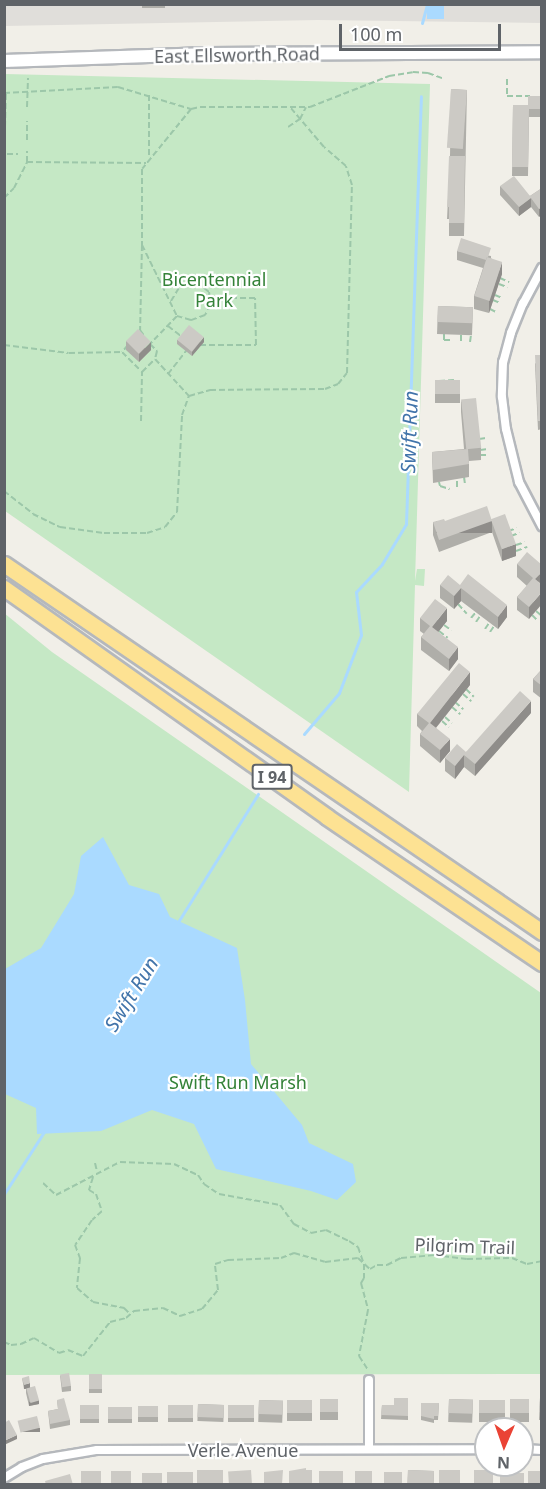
<!DOCTYPE html>
<html>
<head>
<meta charset="utf-8">
<style>
  body { margin:0 }
  #map { position:relative; width:546px; height:1489px; overflow:hidden; background:#f1efe8; font-family:"Noto Sans",sans-serif }
  div>[style] { position:absolute }
  .industrial>* { inset:0; background:#e0deda }
  .green>* { inset:0; background:#c5e8c5 }
  .water>* { inset:0; background:#aadaff; transform-origin:0 0 }
  .stream>* { height:3px; margin:-1.5px; padding:0 1.5px; transform-origin:1.5px; border-radius:1.5px; background:#aadaff }
  .path>* { height:2px; margin-top:-1px; transform-origin:0; background:repeating-linear-gradient(90deg,#9cc7a9 0 6px,transparent 0 9px) }
  .roads { filter:drop-shadow(2px 0 #b5b8bc) drop-shadow(-2px 0 #b5b8bc) drop-shadow(0 2px #b5b8bc) drop-shadow(0 -2px #b5b8bc) }
  .street>* { height:8px; margin:-4px; padding:0 4px; transform-origin:4px; border-radius:4px; background:#fff }
  .secondary>* { height:12px; margin:-6px; padding:0 6px; transform-origin:6px; border-radius:6px; background:#fff }
  .highway>* { height:15px; margin:-7.5px; padding:0 7.5px; transform-origin:7.5px; border-radius:7.5px; background:#fde293 }
  .wall>* { inset:0; background:#afaea9; transform-origin:0 0 }
  .shaded-wall>* { inset:0; background:#8f8d8a; transform-origin:0 0 }
  .building>* { inset:0; background:#cccac5; transform-origin:0 0 }
  span { translate:-50% -50%; white-space:nowrap; text-align:center; line-height:1.15; -webkit-text-stroke:4.5px #fff; paint-order:stroke }
  .shield-label span { padding:2px 4px; background:#fff; border:2px solid; border-radius:4px; -webkit-text-stroke-width:0 }
  .shield-label { font-size:16px; color:#5f6368; font-weight:700 }
  .street-label { font-size:18px; color:#5f6368 }
  .park-label { font-size:18px; color:#348238 }
  .water-label { font-size:20px; color:#4174aa; font-style:italic }
  .frame { position:absolute; inset:0; border:6px solid #5f6368; pointer-events:none }
  .north { position:absolute; left:474px; top:1417px; width:60px; height:60px; box-sizing:border-box; background:#fff; border:2px solid #bfc1c3; border-radius:50%; rotate:182deg; font-size:16px; font-weight:700; line-height:24px; text-align:center; color:#5f6368 }
  .north::after { content:''; display:block; margin:auto; width:21px; height:27px; background:#ea4335; clip-path:polygon(50% 0,100% 100%,50% 72%,0 100%) }
  .scale { position:absolute; left:339px; top:24px; width:162px; height:27px; box-sizing:border-box; border:3px solid #5f6368; border-top:0; padding-left:8px; font-size:18px; line-height:21px; white-space:nowrap; color:#5f6368; -webkit-text-stroke:4px #fff; paint-order:stroke }
</style>
</head>
<body>
<div id="map">
  <div class="industrial">
    <i style="clip-path:polygon(541px 4px,542px 23px,318px 20px,5px 26px,4px 5px)"></i>
  </div>
  <div class="green">
    <i style="clip-path:polygon(5px 74px,430px 84px,415px 581px,417px 569px,425px 569px,424px 586px,415px 585px,409px 792px,5px 511px)"></i>
    <i style="clip-path:polygon(4px 613px,52px 652px,541px 993px,541px 1374px,5px 1375px)"></i>
  </div>
  <div class="water">
    <i style="left:427px;top:5px;width:17px;height:14px"></i>
    <i style="clip-path:polygon(103px 837px,129px 885px,159px 894px,170px 917px,237px 948px,245px 1000px,251px 1064px,302px 1125px,309px 1143px,353px 1164px,356px 1182px,337px 1200px,311px 1191px,216px 1169px,194px 1124px,152px 1110px,101px 1131px,37px 1134px,36px 1108px,5px 1094px,5px 969px,41px 948px,74px 894px,81px 856px)"></i>
  </div>
  <div class="stream">
    <i style="left:422px;top:23px;width:20px;rotate:-75deg"></i>
    <i style="left:304px;top:734px;width:54px;rotate:-49.5deg"></i>
    <i style="left:339px;top:693px;width:62px;rotate:-69.2deg"></i>
    <i style="left:361px;top:635px;width:43px;rotate:-96.6deg"></i>
    <i style="left:356px;top:592px;width:38px;rotate:-47deg"></i>
    <i style="left:382px;top:564px;width:47px;rotate:-59deg"></i>
    <i style="left:406px;top:524px;width:428px;rotate:-88deg"></i>
    <i style="left:178px;top:922px;width:151px;rotate:-58deg"></i>
    <i style="left:4px;top:1194px;width:74px;rotate:-57.2deg"></i>
  </div>
  <div class="path">
    <i style="left:507px;top:79px;width:17px;rotate:90deg"></i>
    <i style="left:507px;top:96px;width:23px"></i>
    <i style="left:4px;top:93px;width:114px;rotate:-3deg"></i>
    <i style="left:118px;top:87px;width:76px;rotate:16.8deg"></i>
    <i style="left:191px;top:109px;width:9px;rotate:-13deg"></i>
    <i style="left:200px;top:107px;width:110px"></i>
    <i style="left:310px;top:107px;width:85px;rotate:-21.4deg"></i>
    <i style="left:389px;top:76px;width:24px;rotate:-9deg"></i>
    <i style="left:413px;top:72px;width:15px;rotate:4deg"></i>
    <i style="left:428px;top:73px;width:15px;rotate:20deg"></i>
    <i style="left:149px;top:95px;width:63px;rotate:90deg"></i>
    <i style="left:27px;top:107px;width:29px;rotate:-88deg"></i>
    <i style="left:191px;top:109px;width:77px;rotate:129.2deg"></i>
    <i style="left:142px;top:169px;width:76px;rotate:90deg"></i>
    <i style="left:142px;top:245px;width:79px;rotate:63.8deg"></i>
    <i style="left:177px;top:316px;width:39px;rotate:134deg"></i>
    <i style="left:150px;top:344px;width:10px;rotate:45deg"></i>
    <i style="left:157px;top:351px;width:8px;rotate:104deg"></i>
    <i style="left:155px;top:359px;width:50px;rotate:47.4deg"></i>
    <i style="left:189px;top:396px;width:22px;rotate:-16deg"></i>
    <i style="left:210px;top:390px;width:115px;rotate:-0.5deg"></i>
    <i style="left:325px;top:389px;width:14px;rotate:-21deg"></i>
    <i style="left:338px;top:384px;width:14px;rotate:-51deg"></i>
    <i style="left:347px;top:373px;width:188px;rotate:-88.5deg"></i>
    <i style="left:352px;top:185px;width:20px;rotate:-108deg"></i>
    <i style="left:346px;top:166px;width:29px;rotate:-139deg"></i>
    <i style="left:324px;top:147px;width:52px;rotate:-130.4deg"></i>
    <i style="left:288px;top:127px;width:14px;rotate:-34deg"></i>
    <i style="left:300px;top:119px;width:13px;rotate:-63deg"></i>
    <i style="left:27px;top:140px;width:19px;rotate:-90deg"></i>
    <i style="left:7px;top:154px;width:11px"></i>
    <i style="left:27px;top:162px;width:11px;rotate:-90deg"></i>
    <i style="left:4px;top:163px;width:70px;rotate:-88.4deg"></i>
    <i style="left:4px;top:198px;width:14px;rotate:-45deg"></i>
    <i style="left:14px;top:188px;width:29px;rotate:-63deg"></i>
    <i style="left:27px;top:162px;width:119px;rotate:0.5deg"></i>
    <i style="left:142px;top:245px;width:85px;rotate:91.3deg"></i>
    <i style="left:140px;top:330px;width:9px;rotate:54deg"></i>
    <i style="left:500px;top:278px;width:10px;rotate:24deg"></i>
    <i style="left:499px;top:284px;width:9px;rotate:21deg"></i>
    <i style="left:495px;top:295px;width:8px;rotate:23deg"></i>
    <i style="left:493px;top:300px;width:8px;rotate:23deg"></i>
    <i style="left:171px;top:301px;width:17px;rotate:-59deg"></i>
    <i style="left:180px;top:286px;width:9px;rotate:-21deg"></i>
    <i style="left:188px;top:283px;width:9px;rotate:-6deg"></i>
    <i style="left:197px;top:282px;width:16px;rotate:40deg"></i>
    <i style="left:209px;top:292px;width:13px;rotate:81deg"></i>
    <i style="left:211px;top:305px;width:12px;rotate:121deg"></i>
    <i style="left:205px;top:315px;width:15px;rotate:160deg"></i>
    <i style="left:191px;top:320px;width:15px;rotate:-164deg"></i>
    <i style="left:490px;top:309px;width:7px;rotate:27deg"></i>
    <i style="left:168px;top:326px;width:18px;rotate:38deg"></i>
    <i style="left:444px;top:334px;width:6px;rotate:90deg"></i>
    <i style="left:444px;top:340px;width:8px"></i>
    <i style="left:461px;top:335px;width:6px;rotate:90deg"></i>
    <i style="left:470px;top:342px;width:7px;rotate:-82deg"></i>
    <i style="left:4px;top:345px;width:65px;rotate:7deg"></i>
    <i style="left:69px;top:353px;width:53px;rotate:-1.1deg"></i>
    <i style="left:128px;top:345px;width:9px;rotate:131deg"></i>
    <i style="left:122px;top:352px;width:28px;rotate:45deg"></i>
    <i style="left:142px;top:372px;width:18px;rotate:-45deg"></i>
    <i style="left:200px;top:345px;width:56px"></i>
    <i style="left:256px;top:345px;width:47px;rotate:-91.2deg"></i>
    <i style="left:255px;top:298px;width:44px;rotate:180deg"></i>
    <i style="left:168px;top:374px;width:31px;rotate:-52deg"></i>
    <i style="left:439px;top:381px;width:15px;rotate:-4deg"></i>
    <i style="left:454px;top:380px;width:2px;rotate:117deg"></i>
    <i style="left:141px;top:421px;width:49px;rotate:-88.8deg"></i>
    <i style="left:479px;top:439px;width:7px;rotate:-8deg"></i>
    <i style="left:480px;top:450px;width:8px;rotate:-7deg"></i>
    <i style="left:480px;top:455px;width:9px"></i>
    <i style="left:464px;top:477px;width:7px;rotate:82deg"></i>
    <i style="left:439px;top:482px;width:4px;rotate:76deg"></i>
    <i style="left:440px;top:486px;width:10px;rotate:17deg"></i>
    <i style="left:457px;top:487px;width:9px;rotate:-90deg"></i>
    <i style="left:4px;top:491px;width:37px;rotate:38deg"></i>
    <i style="left:33px;top:514px;width:30px;rotate:26deg"></i>
    <i style="left:60px;top:527px;width:44px;rotate:7.8deg"></i>
    <i style="left:104px;top:533px;width:43px"></i>
    <i style="left:147px;top:533px;width:19px;rotate:-18deg"></i>
    <i style="left:165px;top:527px;width:19px;rotate:-51deg"></i>
    <i style="left:177px;top:512px;width:97px;rotate:-87deg"></i>
    <i style="left:182px;top:415px;width:20px;rotate:-70deg"></i>
    <i style="left:508px;top:531px;width:9px;rotate:-18deg"></i>
    <i style="left:511px;top:536px;width:9px;rotate:-21deg"></i>
    <i style="left:516px;top:545px;width:9px;rotate:-18deg"></i>
    <i style="left:516px;top:551px;width:12px;rotate:-20deg"></i>
    <i style="left:458px;top:604px;width:13px;rotate:48deg"></i>
    <i style="left:540px;top:606px;width:2px;rotate:27deg"></i>
    <i style="left:536px;top:611px;width:8px;rotate:40deg"></i>
    <i style="left:532px;top:615px;width:8px;rotate:45deg"></i>
    <i style="left:471px;top:618px;width:8px;rotate:-50deg"></i>
    <i style="left:476px;top:622px;width:7px;rotate:-56deg"></i>
    <i style="left:444px;top:625px;width:9px;rotate:36deg"></i>
    <i style="left:485px;top:629px;width:7px;rotate:-56deg"></i>
    <i style="left:439px;top:631px;width:11px;rotate:38deg"></i>
    <i style="left:490px;top:632px;width:7px;rotate:-56deg"></i>
    <i style="left:466px;top:689px;width:11px;rotate:45deg"></i>
    <i style="left:463px;top:694px;width:11px;rotate:41deg"></i>
    <i style="left:455px;top:702px;width:11px;rotate:41deg"></i>
    <i style="left:452px;top:707px;width:11px;rotate:41deg"></i>
    <i style="left:445px;top:717px;width:9px;rotate:41deg"></i>
    <i style="left:442px;top:721px;width:9px;rotate:41deg"></i>
    <i style="left:95px;top:1163px;width:9px;rotate:77deg"></i>
    <i style="left:93px;top:1177px;width:14px;rotate:107deg"></i>
    <i style="left:89px;top:1190px;width:8px;rotate:30deg"></i>
    <i style="left:96px;top:1194px;width:18px;rotate:71deg"></i>
    <i style="left:102px;top:1211px;width:13px;rotate:138deg"></i>
    <i style="left:92px;top:1220px;width:30px;rotate:124deg"></i>
    <i style="left:75px;top:1245px;width:14px;rotate:69deg"></i>
    <i style="left:80px;top:1258px;width:30px;rotate:96deg"></i>
    <i style="left:77px;top:1288px;width:21px;rotate:41deg"></i>
    <i style="left:93px;top:1302px;width:32px;rotate:11deg"></i>
    <i style="left:124px;top:1308px;width:8px;rotate:45deg"></i>
    <i style="left:43px;top:1183px;width:18px;rotate:43deg"></i>
    <i style="left:56px;top:1195px;width:72px;rotate:-27.3deg"></i>
    <i style="left:120px;top:1162px;width:54px;rotate:2.1deg"></i>
    <i style="left:174px;top:1164px;width:26px;rotate:25deg"></i>
    <i style="left:198px;top:1175px;width:11px;rotate:56deg"></i>
    <i style="left:204px;top:1184px;width:18px;rotate:34deg"></i>
    <i style="left:219px;top:1194px;width:62px;rotate:10.2deg"></i>
    <i style="left:280px;top:1205px;width:24px;rotate:54deg"></i>
    <i style="left:294px;top:1224px;width:19px;rotate:28deg"></i>
    <i style="left:311px;top:1233px;width:15px;rotate:-11deg"></i>
    <i style="left:326px;top:1230px;width:25px;rotate:26deg"></i>
    <i style="left:349px;top:1241px;width:11px;rotate:34deg"></i>
    <i style="left:358px;top:1247px;width:18px;rotate:71deg"></i>
    <i style="left:364px;top:1264px;width:14px;rotate:90deg"></i>
    <i style="left:364px;top:1278px;width:6px;rotate:121deg"></i>
    <i style="left:361px;top:1283px;width:28px;rotate:75deg"></i>
    <i style="left:368px;top:1310px;width:47px;rotate:101.1deg"></i>
    <i style="left:359px;top:1356px;width:17px;rotate:57deg"></i>
    <i style="left:4px;top:1342px;width:8px;rotate:23deg"></i>
    <i style="left:11px;top:1345px;width:10px;rotate:-6deg"></i>
    <i style="left:21px;top:1344px;width:14px;rotate:-25deg"></i>
    <i style="left:34px;top:1338px;width:29px;rotate:31deg"></i>
    <i style="left:59px;top:1353px;width:9px;rotate:-18deg"></i>
    <i style="left:68px;top:1350px;width:16px;rotate:22deg"></i>
    <i style="left:83px;top:1356px;width:43px;rotate:-51.5deg"></i>
    <i style="left:110px;top:1322px;width:16px;rotate:-14deg"></i>
    <i style="left:126px;top:1318px;width:11px;rotate:-41deg"></i>
    <i style="left:134px;top:1311px;width:29px;rotate:-6deg"></i>
    <i style="left:163px;top:1308px;width:19px;rotate:25deg"></i>
    <i style="left:180px;top:1316px;width:23px;rotate:-18deg"></i>
    <i style="left:202px;top:1309px;width:25px;rotate:-50deg"></i>
    <i style="left:218px;top:1290px;width:26px;rotate:-97deg"></i>
    <i style="left:215px;top:1264px;width:14px;rotate:-17deg"></i>
    <i style="left:228px;top:1260px;width:53px;rotate:-2.2deg"></i>
    <i style="left:281px;top:1258px;width:14px;rotate:-21deg"></i>
    <i style="left:294px;top:1253px;width:32px;rotate:16deg"></i>
    <i style="left:325px;top:1262px;width:33px;rotate:-7deg"></i>
    <i style="left:358px;top:1258px;width:16px;rotate:43deg"></i>
    <i style="left:370px;top:1269px;width:8px;rotate:-30deg"></i>
    <i style="left:377px;top:1265px;width:10px"></i>
    <i style="left:387px;top:1265px;width:16px;rotate:-27deg"></i>
    <i style="left:401px;top:1258px;width:33px;rotate:-5deg"></i>
    <i style="left:434px;top:1255px;width:33px;rotate:7deg"></i>
    <i style="left:467px;top:1259px;width:45px;rotate:-1.3deg"></i>
    <i style="left:512px;top:1258px;width:16px;rotate:22deg"></i>
    <i style="left:527px;top:1264px;width:15px;rotate:-11deg"></i>
  </div>
  <div class="roads">
    <div class="street">
      <i style="left:542px;top:268px;width:40px;rotate:118deg"></i>
      <i style="left:523px;top:303px;width:32px;rotate:112deg"></i>
      <i style="left:511px;top:333px;width:30px;rotate:105deg"></i>
      <i style="left:503px;top:362px;width:35px;rotate:92deg"></i>
      <i style="left:502px;top:397px;width:32px;rotate:83deg"></i>
      <i style="left:506px;top:429px;width:55px;rotate:76.2deg"></i>
      <i style="left:519px;top:482px;width:50px;rotate:62.4deg"></i>
      <i style="left:369px;top:1380px;width:69px;rotate:90deg"></i>
      <i style="left:522px;top:1449px;width:20px;rotate:3deg"></i>
      <i style="left:4px;top:1478px;width:21px;rotate:-31deg"></i>
      <i style="left:22px;top:1467px;width:22px;rotate:-21deg"></i>
      <i style="left:43px;top:1459px;width:55px;rotate:-9.5deg"></i>
      <i style="left:97px;top:1450px;width:389px;rotate:-0.1deg"></i>
    </div>
    <div class="secondary">
      <i style="left:4px;top:61px;width:204px;rotate:-2deg"></i>
      <i style="left:208px;top:54px;width:334px;rotate:-0.3deg"></i>
    </div>
    <div class="highway">
      <i style="left:4px;top:564px;width:652px;rotate:34.37deg"></i>
      <i style="left:4px;top:588px;width:396px;rotate:35.3deg"></i>
      <i style="left:327px;top:817px;width:260px;rotate:34.2deg"></i>
    </div>
  </div>
  <div class="wall">
    <i style="left:142px;top:4px;width:23px;height:4px"></i>
    <i style="clip-path:polygon(451px 89px,467px 90px,464px 236px,449px 236px,449px 219px,447px 219px,450px 156px)"></i>
    <i style="clip-path:polygon(541px 96px,541px 117px,529px 117px,528px 176px,512px 176px,513px 105px,528px 105px)"></i>
    <i style="clip-path:polygon(500px 186px,530px 196px,542px 188px,539px 217px,531px 207px,519px 216px,500px 195px)"></i>
    <i style="clip-path:polygon(457px 251px,491px 256px,491px 258px,502px 274px,489px 313px,474px 309px,474px 296px,483px 268px,457px 260px)"></i>
    <i style="left:438px;top:306px;width:35px;height:28px;rotate:2deg"></i>
    <i style="clip-path:polygon(177px 340px,204px 342px,192px 356px,177px 344px)"></i>
    <i style="clip-path:polygon(126px 341px,151px 350px,139px 362px,126px 350px)"></i>
    <i style="clip-path:polygon(542px 355px,542px 429px,538px 430px,535px 364px)"></i>
    <i style="left:435px;top:380px;width:25px;height:23px"></i>
    <i style="clip-path:polygon(461px 400px,481px 448px,481px 460px,469px 461px,469px 477px,433px 483px,432px 452px,464px 449px,461px 412px)"></i>
    <i style="clip-path:polygon(491px 520px,516px 556px,502px 561px,492px 532px,439px 552px,433px 535px,433px 522px)"></i>
    <i style="clip-path:polygon(517px 564px,542px 565px,529px 619px,517px 610px,517px 597px,527px 586px,517px 577px)"></i>
    <i style="clip-path:polygon(440px 585px,460px 585px,507px 617px,498px 629px,461px 601px,454px 609px,440px 598px)"></i>
    <i style="clip-path:polygon(420px 618px,447px 621px,438px 632px,458px 659px,449px 671px,421px 650px,421px 637px,424px 634px,420px 631px)"></i>
    <i style="clip-path:polygon(542px 669px,542px 699px,533px 692px,533px 679px)"></i>
    <i style="clip-path:polygon(470px 685px,436px 728px,450px 751px,440px 763px,420px 746px,420px 734px,422px 731px,417px 726px,417px 714px)"></i>
    <i style="clip-path:polygon(531px 713px,475px 776px,464px 767px,455px 779px,445px 771px,445px 758px,466px 752px)"></i>
    <i style="left:89px;top:1374px;width:13px;height:19px"></i>
    <i style="clip-path:polygon(60px 1375px,71px 1386px,71px 1391px,62px 1392px)"></i>
    <i style="clip-path:polygon(22px 1378px,30px 1387px,39px 1404px,29px 1406px,26px 1393px,26px 1389px,24px 1389px)"></i>
    <i style="clip-path:polygon(408px 1398px,408px 1420px,381px 1419px,382px 1405px,394px 1405px)"></i>
    <i style="clip-path:polygon(540px 1398px,542px 1398px,542px 1420px,539px 1420px)"></i>
    <i style="left:320px;top:1399px;width:18px;height:21px"></i>
    <i style="left:449px;top:1399px;width:24px;height:23px;rotate:2deg"></i>
    <i style="left:510px;top:1399px;width:19px;height:23px"></i>
    <i style="clip-path:polygon(57px 1400px,70px 1420px,70px 1425px,50px 1429px,48px 1411px,58px 1409px)"></i>
    <i style="left:259px;top:1400px;width:24px;height:22px;rotate:2deg"></i>
    <i style="left:287px;top:1400px;width:25px;height:21px"></i>
    <i style="left:479px;top:1400px;width:26px;height:22px"></i>
    <i style="clip-path:polygon(421px 1403px,439px 1403px,438px 1420px,434px 1420px,434px 1423px,421px 1420px)"></i>
    <i style="left:198px;top:1404px;width:26px;height:17px;rotate:2deg"></i>
    <i style="left:99px;top:1405px;width:18px;height:19px;rotate:90deg"></i>
    <i style="left:168px;top:1405px;width:25px;height:17px"></i>
    <i style="left:228px;top:1405px;width:26px;height:17px"></i>
    <i style="left:138px;top:1406px;width:20px;height:16px"></i>
    <i style="left:108px;top:1407px;width:24px;height:16px"></i>
    <i style="left:408px;top:1470px;width:26px;height:15px;rotate:2deg"></i>
  </div>
  <div class="shaded-wall">
    <i style="clip-path:polygon(531px 198px,531px 207px,519px 216px,519px 207px)"></i>
    <i style="clip-path:polygon(542px 207px,542px 215px,539px 217px,539px 209px)"></i>
    <i style="clip-path:polygon(502px 262px,502px 274px,489px 313px,489px 301px)"></i>
    <i style="clip-path:polygon(204px 337px,204px 342px,192px 356px,192px 352px)"></i>
    <i style="clip-path:polygon(151px 342px,151px 350px,139px 362px,139px 354px)"></i>
    <i style="left:492px;top:521px;width:12px;height:56px;rotate:90deg"></i>
    <i style="clip-path:polygon(516px 544px,516px 556px,502px 561px,502px 549px)"></i>
    <i style="clip-path:polygon(542px 572px,542px 585px,535px 579px)"></i>
    <i style="clip-path:polygon(461px 588px,461px 601px,454px 609px,454px 596px)"></i>
    <i style="clip-path:polygon(542px 592px,542px 604px,529px 619px,529px 607px)"></i>
    <i style="clip-path:polygon(507px 605px,507px 617px,498px 629px,498px 617px)"></i>
    <i style="clip-path:polygon(447px 608px,447px 621px,432px 640px,432px 627px)"></i>
    <i style="clip-path:polygon(458px 647px,458px 659px,449px 671px,449px 659px)"></i>
    <i style="clip-path:polygon(470px 672px,470px 685px,430px 735px,430px 723px)"></i>
    <i style="clip-path:polygon(531px 701px,531px 713px,475px 776px,475px 764px)"></i>
    <i style="clip-path:polygon(450px 739px,450px 751px,440px 763px,440px 750px)"></i>
    <i style="clip-path:polygon(464px 755px,464px 767px,455px 779px,455px 766px)"></i>
    <i style="clip-path:polygon(30px 1383px,30px 1388px,24px 1389px,24px 1385px)"></i>
    <i style="clip-path:polygon(39px 1400px,39px 1404px,29px 1406px,29px 1402px)"></i>
    <i style="left:40px;top:1428px;width:4px;height:19px;rotate:90deg"></i>
    <i style="clip-path:polygon(17px 1435px,17px 1439px,4px 1445px,4px 1441px)"></i>
  </div>
  <div class="building">
    <i style="left:451px;top:89px;width:16px;height:59px;rotate:4deg"></i>
    <i style="clip-path:polygon(528px 96px,541px 96px,541px 109px,529px 109px,528px 167px,512px 167px,513px 105px,528px 105px)"></i>
    <i style="clip-path:polygon(449px 156px,465px 156px,464px 223px,449px 223px,449px 207px,447px 207px)"></i>
    <i style="clip-path:polygon(514px 176px,530px 196px,542px 188px,542px 207px,539px 209px,531px 198px,519px 207px,500px 186px)"></i>
    <i style="clip-path:polygon(461px 238px,491px 248px,488px 257px,487px 257px,486px 260px,457px 251px)"></i>
    <i style="left:487px;top:257px;width:16px;height:41px;rotate:18deg"></i>
    <i style="left:438px;top:306px;width:35px;height:16px;rotate:2deg"></i>
    <i style="left:189px;top:325px;width:19px;height:19px;rotate:39deg"></i>
    <i style="left:138px;top:329px;width:18px;height:17px;rotate:45deg"></i>
    <i style="clip-path:polygon(535px 355px,542px 355px,542px 421px,538px 421px)"></i>
    <i style="left:435px;top:380px;width:25px;height:14px"></i>
    <i style="left:476px;top:398px;width:50px;height:15px;rotate:84deg"></i>
    <i style="clip-path:polygon(468px 449px,469px 464px,433px 470px,432px 452px)"></i>
    <i style="clip-path:polygon(487px 506px,492px 521px,439px 540px,433px 522px,444px 519px,445px 521px)"></i>
    <i style="left:505px;top:514px;width:32px;height:15px;rotate:70deg"></i>
    <i style="clip-path:polygon(527px 552px,542px 565px,542px 572px,535px 579px,542px 585px,542px 592px,529px 607px,517px 597px,533px 578px,517px 564px)"></i>
    <i style="clip-path:polygon(468px 574px,507px 605px,498px 617px,461px 588px,454px 596px,440px 585px,448px 575px,460px 585px)"></i>
    <i style="clip-path:polygon(435px 599px,447px 608px,432px 627px,458px 647px,449px 659px,421px 637px,430px 626px,420px 618px)"></i>
    <i style="clip-path:polygon(459px 663px,470px 672px,430px 723px,450px 739px,440px 750px,420px 734px,429px 723px,417px 714px)"></i>
    <i style="clip-path:polygon(542px 669px,542px 686px,533px 679px)"></i>
    <i style="clip-path:polygon(520px 691px,531px 701px,475px 764px,464px 755px,455px 766px,445px 758px,457px 744px,466px 752px)"></i>
    <i style="left:69px;top:1373px;width:13px;height:9px;rotate:81deg"></i>
    <i style="left:89px;top:1374px;width:13px;height:15px"></i>
    <i style="clip-path:polygon(29px 1376px,30px 1383px,24px 1385px,22px 1378px)"></i>
    <i style="left:35px;top:1386px;width:15px;height:9px;rotate:74deg"></i>
    <i style="clip-path:polygon(64px 1398px,70px 1420px,50px 1424px,48px 1411px,58px 1409px,57px 1400px)"></i>
    <i style="clip-path:polygon(394px 1398px,408px 1398px,408px 1416px,381px 1415px,382px 1405px,394px 1405px)"></i>
    <i style="clip-path:polygon(540px 1398px,542px 1398px,542px 1412px,539px 1412px)"></i>
    <i style="left:320px;top:1399px;width:18px;height:13px"></i>
    <i style="left:449px;top:1399px;width:24px;height:14px;rotate:2deg"></i>
    <i style="left:510px;top:1399px;width:19px;height:14px"></i>
    <i style="left:259px;top:1400px;width:24px;height:14px;rotate:2deg"></i>
    <i style="left:287px;top:1400px;width:25px;height:13px"></i>
    <i style="left:479px;top:1400px;width:26px;height:13px"></i>
    <i style="clip-path:polygon(421px 1403px,439px 1403px,438px 1416px,434px 1416px,434px 1419px,421px 1416px)"></i>
    <i style="left:198px;top:1404px;width:26px;height:13px;rotate:2deg"></i>
    <i style="left:99px;top:1405px;width:14px;height:19px;rotate:90deg"></i>
    <i style="left:168px;top:1405px;width:25px;height:13px"></i>
    <i style="left:228px;top:1405px;width:26px;height:13px"></i>
    <i style="left:138px;top:1406px;width:20px;height:11px"></i>
    <i style="left:108px;top:1407px;width:24px;height:12px"></i>
    <i style="left:37px;top:1416px;width:12px;height:20px;rotate:76deg"></i>
    <i style="clip-path:polygon(9px 1420px,17px 1435px,4px 1441px,4px 1427px,6px 1426px,4px 1423px)"></i>
    <i style="clip-path:polygon(306px 1468px,306px 1470px,312px 1470px,312px 1484px,289px 1485px,289px 1471px)"></i>
    <i style="left:223px;top:1470px;width:14px;height:26px;rotate:90deg"></i>
    <i style="left:251px;top:1470px;width:14px;height:23px;rotate:86deg"></i>
    <i style="clip-path:polygon(283px 1470px,282px 1484px,264px 1484px,264px 1472px)"></i>
    <i style="left:408px;top:1470px;width:26px;height:13px;rotate:2deg"></i>
    <i style="left:439px;top:1470px;width:21px;height:15px"></i>
    <i style="left:474px;top:1470px;width:19px;height:14px"></i>
    <i style="left:81px;top:1471px;width:20px;height:14px"></i>
    <i style="left:131px;top:1471px;width:14px;height:20px;rotate:90deg"></i>
    <i style="left:319px;top:1471px;width:24px;height:14px"></i>
    <i style="left:355px;top:1471px;width:17px;height:14px"></i>
    <i style="left:542px;top:1471px;width:14px;height:14px;rotate:90deg"></i>
    <i style="left:193px;top:1472px;width:13px;height:26px;rotate:90deg"></i>
    <i style="left:384px;top:1472px;width:18px;height:13px"></i>
    <i style="left:142px;top:1473px;width:20px;height:12px"></i>
    <i style="left:500px;top:1473px;width:24px;height:12px"></i>
    <i style="clip-path:polygon(70px 1474px,73px 1485px,46px 1485px,45px 1481px)"></i>
  </div>
  <div class="shield-label">
    <span style="left:272px;top:777px">I 94</span>
  </div>
  <div class="street-label">
    <span style="left:237px;top:55px;rotate:-1deg">East Ellsworth Road</span>
    <span style="left:465px;top:1246px;rotate:2deg">Pilgrim Trail</span>
    <span style="left:243px;top:1450px">Verle Avenue</span>
  </div>
  <div class="park-label">
    <span style="left:214px;top:290px">Bicentennial<br>Park</span>
    <span style="left:238px;top:1082px">Swift Run Marsh</span>
  </div>
  <div class="water-label">
    <span style="left:409px;top:432px;rotate:-88deg">Swift Run</span>
    <span style="left:131px;top:994px;rotate:-58deg">Swift Run</span>
  </div>
  <div class="frame"></div>
  <div class="north">N</div>
  <div class="scale">100 m</div>
</div>
</body>
</html>
